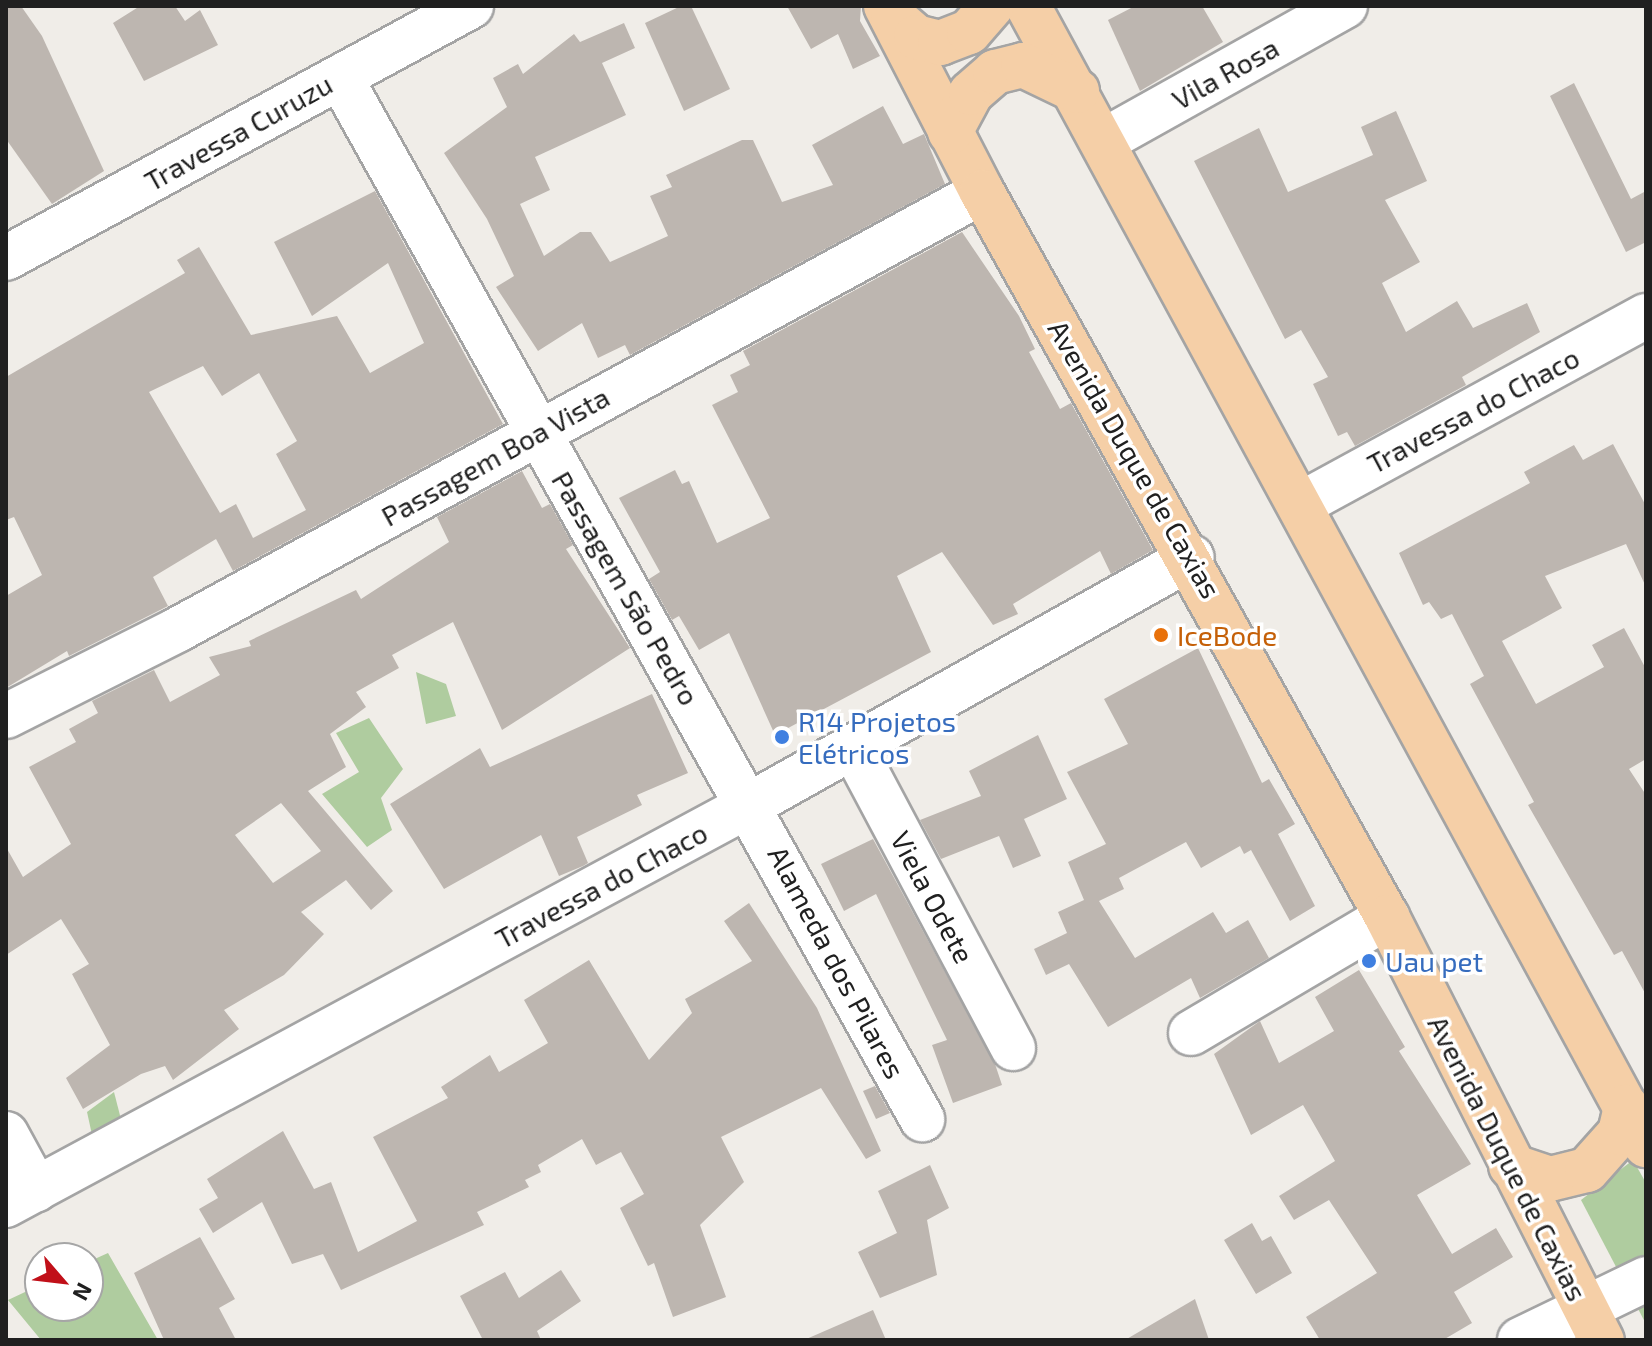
<!DOCTYPE html>
<html>
<head>
<meta charset="utf-8">
<style>
  body { margin:0 }
  #map { position:relative; width:1652px; height:1346px; overflow:hidden; background:#f0ede8; font-family:"Exo 2",sans-serif }
  div>[style] { position:absolute }
  .forest>* { inset:0; background:#afcc9f }
  .building>* { inset:0; background:#bdb6b0 }
  .roads { filter:drop-shadow(2px 0 #a4a4a4) drop-shadow(-2px 0 #a4a4a4) drop-shadow(0 2px #a4a4a4) drop-shadow(0 -2px #a4a4a4) }
  .minor>* { height:44px; margin:-22px; padding:0 22px; transform-origin:22px; border-radius:22px; background:#fff }
  .major>* { height:44px; margin:-22px; padding:0 22px; transform-origin:22px; border-radius:22px; background:#f5cfa7 }
  .dots>* { width:22px; height:22px; translate:-50% -50%; box-sizing:border-box; border:4px solid #fff; border-radius:50% }
  span { translate:-50% -50%; white-space:nowrap; text-align:center; line-height:1.15; -webkit-text-stroke:7px #fff; paint-order:stroke }
  .street-label { font-size:28px; color:#202020 }
  .food-label { font-size:28px; color:#c56008 }
  .left { translate:0 -50%; text-align:left }
  .shop-label { font-size:28px; color:#366cbe }
  .frame { position:absolute; inset:0; border:8px solid #202020; pointer-events:none }
  .north { position:absolute; left:24px; top:1242px; width:80px; height:80px; box-sizing:border-box; background:#fff; border:2px solid #a6a6a6; border-radius:50%; rotate:118deg; font-size:22px; font-weight:700; line-height:32px; text-align:center; color:#202020 }
  .north::after { content:''; display:block; margin:auto; width:28px; height:36px; background:#c11019; clip-path:polygon(50% 0,100% 100%,50% 72%,0 100%) }
</style>
</head>
<body>
<div id="map">
  <div class="forest">
    <i style="clip-path:polygon(416px 672px,446px 684px,456px 716px,426px 724px)"></i>
    <i style="clip-path:polygon(369px 718px,403px 769px,381px 798px,392px 830px,367px 847px,322px 794px,359px 772px,336px 733px)"></i>
    <i style="clip-path:polygon(114px 1092px,124px 1131px,94px 1144px,87px 1112px)"></i>
    <i style="clip-path:polygon(1633px 1160px,1646px 1183px,1646px 1324px,1581px 1200px)"></i>
    <i style="clip-path:polygon(108px 1253px,158px 1340px,41px 1340px,8px 1300px,40px 1285px,40px 1306px,88px 1306px,88px 1262px)"></i>
  </div>
  <div class="building">
    <i style="clip-path:polygon(6px 6px,21px 6px,42px 36px,104px 171px,52px 204px,6px 139px)"></i>
    <i style="clip-path:polygon(140px 6px,175px 6px,185px 21px,200px 10px,218px 45px,144px 81px,113px 23px)"></i>
    <i style="clip-path:polygon(681px 6px,691px 6px,730px 89px,684px 111px,645px 23px)"></i>
    <i style="clip-path:polygon(787px 6px,861px 6px,860px 21px,880px 56px,853px 69px,838px 34px,811px 49px)"></i>
    <i style="clip-path:polygon(1135px 6px,1202px 6px,1223px 42px,1140px 91px,1108px 20px)"></i>
    <i style="clip-path:polygon(624px 23px,635px 48px,602px 63px,626px 115px,535px 157px,550px 190px,520px 204px,544px 256px,580px 232px,591px 232px,610px 262px,668px 236px,650px 196px,672px 187px,666px 175px,742px 140px,753px 140px,782px 202px,833px 185px,812px 145px,883px 106px,903px 144px,924px 134px,945px 184px,630px 355px,625px 345px,598px 358px,582px 323px,538px 351px,496px 287px,514px 276px,487px 219px,444px 153px,507px 107px,493px 78px,518px 64px,523px 74px,574px 34px,580px 42px)"></i>
    <i style="clip-path:polygon(1574px 83px,1631px 199px,1646px 191px,1646px 242px,1626px 252px,1550px 96px)"></i>
    <i style="clip-path:polygon(1396px 111px,1427px 181px,1385px 200px,1420px 262px,1382px 283px,1406px 332px,1457px 301px,1473px 328px,1527px 303px,1540px 332px,1462px 377px,1466px 385px,1355px 446px,1347px 432px,1338px 436px,1313px 384px,1328px 377px,1301px 330px,1285px 339px,1194px 161px,1259px 128px,1288px 192px,1373px 155px,1361px 127px)"></i>
    <i style="clip-path:polygon(evenodd,375px 191px,503px 424px,233px 571px,216px 539px,153px 577px,168px 606px,69px 656px,67px 651px,6px 688px,6px 596px,42px 575px,14px 517px,6px 520px,6px 377px,185px 273px,177px 260px,199px 247px,251px 335px,337px 316px,370px 373px,424px 343px,388px 263px,312px 316px,274px 242px,375px 191px,203px 366px,222px 396px,259px 373px,297px 441px,276px 454px,306px 510px,253px 538px,236px 504px,220px 513px,149px 392px,203px 366px)"></i>
    <i style="clip-path:polygon(962px 232px,1019px 316px,1035px 349px,1029px 352px,1060px 409px,1071px 403px,1153px 550px,1111px 574px,1100px 551px,1013px 604px,1018px 614px,993px 625px,942px 552px,897px 576px,931px 652px,775px 735px,729px 633px,699px 650px,679px 616px,672px 620px,649px 579px,660px 572px,619px 498px,675px 470px,682px 484px,689px 481px,717px 543px,770px 518px,712px 405px,738px 392px,730px 375px,750px 365px,743px 351px)"></i>
    <i style="clip-path:polygon(1613px 444px,1646px 506px,1646px 587px,1626px 544px,1545px 576px,1562px 608px,1502px 641px,1536px 704px,1604px 667px,1592px 645px,1624px 628px,1646px 669px,1646px 759px,1629px 769px,1646px 795px,1646px 995px,1622px 951px,1614px 955px,1528px 805px,1534px 802px,1470px 684px,1484px 676px,1452px 614px,1441px 619px,1429px 602px,1423px 605px,1399px 553px,1530px 483px,1524px 472px,1574px 445px,1583px 460px)"></i>
    <i style="clip-path:polygon(evenodd,522px 471px,542px 508px,550px 504px,573px 545px,566px 549px,630px 648px,502px 730px,453px 622px,392px 655px,399px 668px,356px 692px,366px 707px,330px 734px,346px 767px,308px 791px,393px 891px,371px 910px,346px 880px,301px 912px,324px 934px,284px 975px,224px 1010px,239px 1029px,173px 1080px,165px 1066px,141px 1074px,83px 1109px,66px 1078px,110px 1045px,72px 974px,89px 964px,61px 919px,6px 955px,6px 847px,23px 877px,71px 844px,29px 767px,76px 742px,69px 729px,98px 713px,92px 701px,154px 670px,170px 702px,220px 675px,209px 657px,251px 646px,249px 641px,356px 590px,361px 599px,449px 542px,437px 517px,522px 471px,281px 803px,321px 851px,273px 883px,235px 835px,281px 803px)"></i>
    <i style="clip-path:polygon(1198px 648px,1262px 783px,1269px 779px,1295px 824px,1278px 834px,1315px 906px,1290px 921px,1251px 850px,1244px 854px,1240px 846px,1201px 868px,1186px 842px,1119px 878px,1124px 889px,1099px 901px,1135px 958px,1213px 912px,1226px 933px,1248px 920px,1269px 958px,1200px 998px,1191px 978px,1108px 1027px,1069px 964px,1046px 975px,1034px 949px,1067px 933px,1058px 912px,1084px 900px,1068px 862px,1106px 844px,1067px 772px,1128px 744px,1104px 699px)"></i>
    <i style="clip-path:polygon(652px 694px,688px 773px,637px 795px,642px 805px,577px 837px,588px 863px,583px 866px,559px 876px,541px 835px,444px 889px,390px 804px,480px 748px,490px 767px)"></i>
    <i style="clip-path:polygon(1038px 735px,1067px 799px,1024px 819px,1041px 856px,1013px 868px,999px 836px,941px 859px,920px 820px,981px 796px,969px 771px)"></i>
    <i style="clip-path:polygon(873px 839px,995px 1064px,1002px 1085px,953px 1103px,932px 1045px,947px 1040px,876px 894px,844px 911px,821px 864px)"></i>
    <i style="clip-path:polygon(749px 903px,817px 1008px,881px 1151px,866px 1159px,821px 1088px,721px 1137px,744px 1182px,700px 1225px,726px 1297px,673px 1317px,654px 1263px,648px 1266px,620px 1208px,644px 1194px,621px 1152px,596px 1165px,582px 1139px,538px 1165px,541px 1172px,525px 1180px,529px 1187px,477px 1212px,484px 1225px,341px 1290px,323px 1254px,292px 1264px,262px 1202px,213px 1233px,199px 1209px,218px 1198px,207px 1179px,283px 1131px,314px 1189px,331px 1182px,358px 1252px,417px 1221px,373px 1137px,448px 1098px,441px 1087px,490px 1055px,499px 1072px,548px 1043px,524px 1000px,589px 960px,649px 1060px,692px 1013px,685px 999px,752px 961px,724px 921px)"></i>
    <i style="clip-path:polygon(1359px 970px,1405px 1047px,1399px 1051px,1471px 1164px,1417px 1195px,1452px 1254px,1496px 1228px,1513px 1257px,1454px 1292px,1472px 1323px,1443px 1340px,1320px 1340px,1306px 1317px,1377px 1273px,1329px 1200px,1294px 1220px,1279px 1196px,1335px 1161px,1303px 1105px,1251px 1135px,1214px 1054px,1260px 1021px,1279px 1063px,1334px 1031px,1315px 997px)"></i>
    <i style="clip-path:polygon(875px 1086px,890px 1113px,876px 1119px,863px 1091px)"></i>
    <i style="clip-path:polygon(930px 1165px,949px 1208px,927px 1220px,937px 1275px,880px 1298px,858px 1252px,897px 1233px,878px 1191px)"></i>
    <i style="clip-path:polygon(1252px 1223px,1262px 1241px,1271px 1236px,1292px 1273px,1256px 1294px,1224px 1240px)"></i>
    <i style="clip-path:polygon(200px 1237px,235px 1299px,219px 1308px,236px 1340px,164px 1340px,134px 1273px)"></i>
    <i style="clip-path:polygon(561px 1270px,581px 1301px,537px 1331px,541px 1340px,483px 1340px,460px 1296px,505px 1272px,519px 1298px)"></i>
    <i style="clip-path:polygon(1195px 1299px,1209px 1340px,1125px 1340px)"></i>
    <i style="clip-path:polygon(873px 1310px,886px 1340px,804px 1340px)"></i>
  </div>
  <div class="roads">
    <div class="minor">
      <i style="left:340px;top:77px;width:1194px;rotate:60.81deg"></i>
      <i style="left:1105px;top:140px;width:275px;rotate:-29.2deg"></i>
      <i style="left:6px;top:258px;width:529px;rotate:-28.45deg"></i>
      <i style="left:1301px;top:504px;width:393px;rotate:-28.6deg"></i>
      <i style="left:6px;top:716px;width:191px;rotate:-26.7deg"></i>
      <i style="left:177px;top:630px;width:916px;rotate:-28.55deg"></i>
      <i style="left:853px;top:747px;width:341px;rotate:62deg"></i>
      <i style="left:1191px;top:1033px;width:228px;rotate:-30.6deg"></i>
      <i style="left:6px;top:1134px;width:63px;rotate:61.4deg"></i>
      <i style="left:6px;top:1205px;width:846px;rotate:-28.29deg"></i>
      <i style="left:751px;top:804px;width:505px;rotate:-29.25deg"></i>
      <i style="left:1520px;top:1340px;width:140px;rotate:-25.8deg"></i>
    </div>
    <div class="major">
      <i style="left:886px;top:6px;width:209px;rotate:62.7deg"></i>
      <i style="left:982px;top:192px;width:830px;rotate:60.81deg"></i>
      <i style="left:1387px;top:917px;width:475px;rotate:63.1deg"></i>
      <i style="left:1028px;top:6px;width:1296px;rotate:61.52deg"></i>
      <i style="left:893px;top:17px;width:30px;rotate:41deg"></i>
      <i style="left:916px;top:37px;width:25px;rotate:14deg"></i>
      <i style="left:940px;top:43px;width:31px;rotate:-21deg"></i>
      <i style="left:969px;top:32px;width:35px;rotate:-49deg"></i>
      <i style="left:950px;top:132px;width:44px;rotate:-61.7deg"></i>
      <i style="left:971px;top:93px;width:32px;rotate:-41deg"></i>
      <i style="left:995px;top:72px;width:29px;rotate:-14deg"></i>
      <i style="left:1023px;top:65px;width:60px;rotate:25.7deg"></i>
      <i style="left:1511px;top:1166px;width:41px;rotate:18.4deg"></i>
      <i style="left:1550px;top:1179px;width:38px;rotate:-14deg"></i>
      <i style="left:1587px;top:1170px;width:50px;rotate:-48.3deg"></i>
      <i style="left:1620px;top:1133px;width:27px;rotate:-77deg"></i>
    </div>
  </div>
  <div class="dots">
    <i style="left:1161px;top:635px;background:#e8710a"></i>
    <i style="left:782px;top:737px;background:#3f7fe0"></i>
    <i style="left:1369px;top:961px;background:#3f7fe0"></i>
  </div>
  <div class="street-label">
    <span style="left:1225px;top:73px;rotate:-29deg">Vila Rosa</span>
    <span style="left:238px;top:132px;rotate:-29deg">Travessa Curuzu</span>
    <span style="left:1473px;top:410px;rotate:-28deg">Travessa do Chaco</span>
    <span style="left:495px;top:456px;rotate:-29deg">Passagem Boa Vista</span>
    <span style="left:1135px;top:459px;rotate:60deg">Avenida Duque de Caxias</span>
    <span style="left:626px;top:588px;rotate:60deg">Passagem São Pedro</span>
    <span style="left:601px;top:885px;rotate:-28deg">Travessa do Chaco</span>
    <span style="left:933px;top:897px;rotate:62deg">Viela Odete</span>
    <span style="left:837px;top:962px;rotate:62deg">Alameda dos Pilares</span>
    <span style="left:1508px;top:1158px;rotate:63deg">Avenida Duque de Caxias</span>
  </div>
  <div class="food-label">
    <span class="left" style="left:1177px;top:635px">IceBode</span>
  </div>
  <div class="shop-label">
    <span class="left" style="left:798px;top:737px">R14 Projetos<br>Elétricos</span>
    <span class="left" style="left:1385px;top:961px">Uau pet</span>
  </div>
  <div class="frame"></div>
  <div class="north">N</div>
</div>
</body>
</html>
